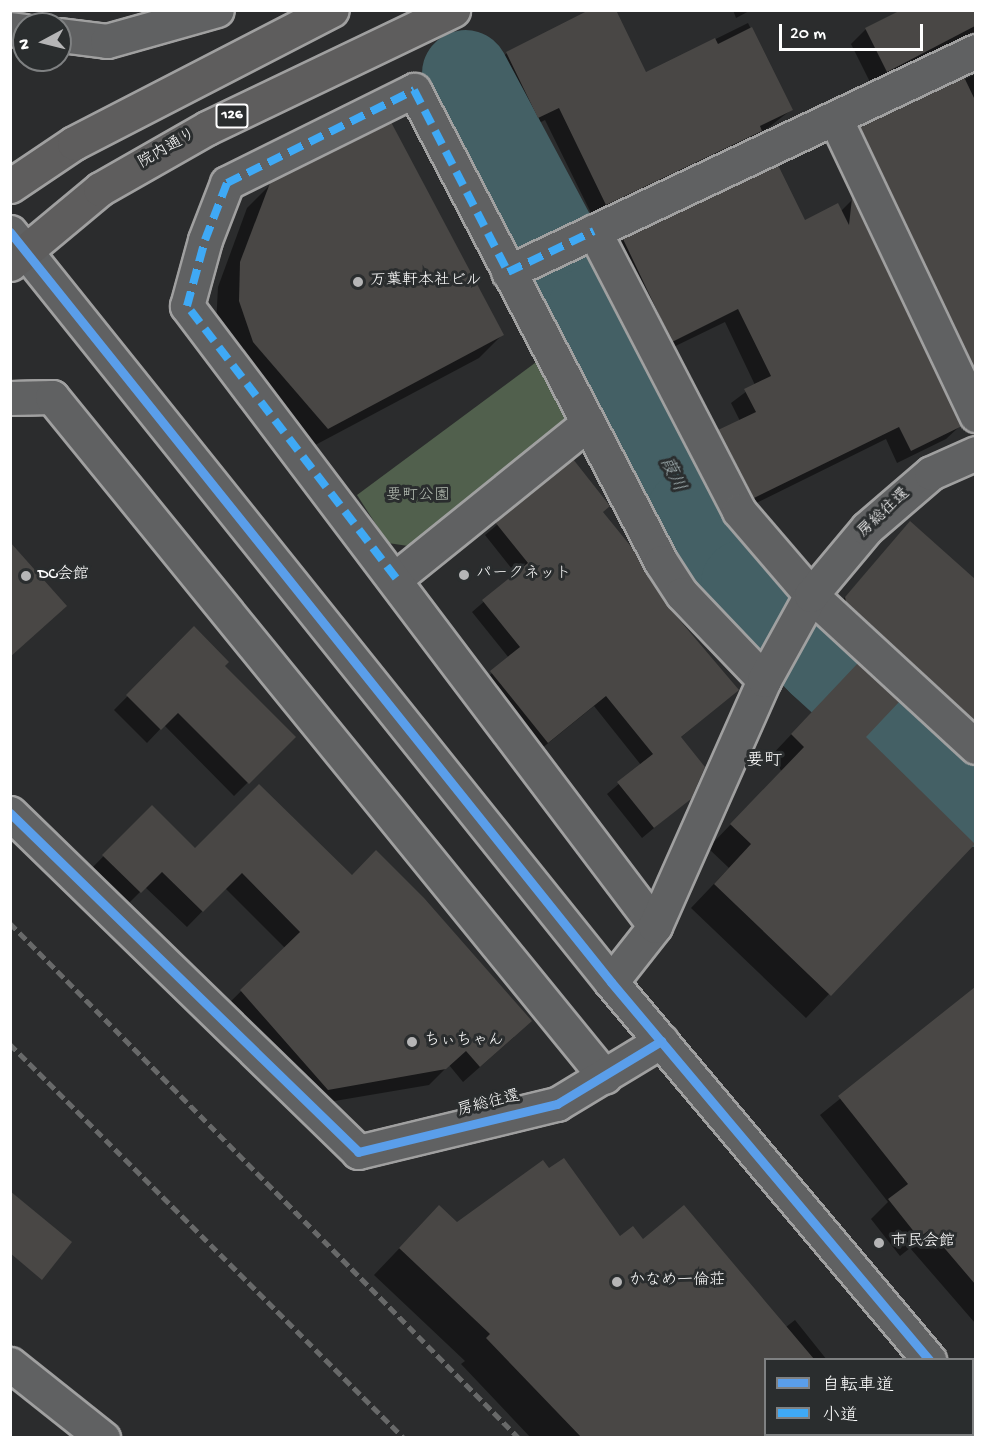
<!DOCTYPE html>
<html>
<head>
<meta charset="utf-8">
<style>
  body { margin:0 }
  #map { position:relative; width:986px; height:1448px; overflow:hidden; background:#2b2c2d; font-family:"Gochi Hand","Klee One",sans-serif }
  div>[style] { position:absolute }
  .green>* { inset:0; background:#51604d }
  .shadow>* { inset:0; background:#0007 }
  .river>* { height:87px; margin:-43.5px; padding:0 43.5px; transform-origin:43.5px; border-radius:43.5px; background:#446065 }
  .building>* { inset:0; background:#494745 }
  .roads { filter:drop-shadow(2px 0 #a0a0a0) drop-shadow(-2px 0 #a0a0a0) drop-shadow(0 2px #a0a0a0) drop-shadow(0 -2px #a0a0a0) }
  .minor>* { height:33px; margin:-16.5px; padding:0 16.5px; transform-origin:16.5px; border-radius:16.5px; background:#606162 }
  .highway>* { height:33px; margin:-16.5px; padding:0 16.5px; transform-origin:16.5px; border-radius:16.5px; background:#5e5d5d }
  .rail>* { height:4.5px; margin-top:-2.25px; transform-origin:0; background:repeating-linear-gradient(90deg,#686969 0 9px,transparent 0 13.5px) }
  .quiet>* { height:8px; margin-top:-4px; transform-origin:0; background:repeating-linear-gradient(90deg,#3fa9f5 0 15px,transparent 0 23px) }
  .cycleway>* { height:9px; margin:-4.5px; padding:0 4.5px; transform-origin:4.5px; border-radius:4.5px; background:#5a9eea }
  .dots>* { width:16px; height:16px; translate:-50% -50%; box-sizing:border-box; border:3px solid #2a2d2e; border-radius:50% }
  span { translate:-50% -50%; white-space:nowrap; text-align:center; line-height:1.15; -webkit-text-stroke:6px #2a2d2e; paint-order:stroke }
  .shield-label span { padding:2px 4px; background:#2a2d2e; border:2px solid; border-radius:4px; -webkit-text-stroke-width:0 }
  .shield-label { font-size:15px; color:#fff; font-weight:700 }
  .street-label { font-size:16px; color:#fff }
  .poi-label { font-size:16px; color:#fff }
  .left { translate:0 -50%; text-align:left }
  .park-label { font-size:16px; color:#b3bbb1 }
  .water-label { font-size:18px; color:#acbabc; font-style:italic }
  .neighbourhood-label { font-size:18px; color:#fff }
  .frame { position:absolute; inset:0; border:12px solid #fff; pointer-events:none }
  .legend { position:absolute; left:764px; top:1358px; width:210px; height:78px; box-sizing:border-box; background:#2a2d2e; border:2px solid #7f8182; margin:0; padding:8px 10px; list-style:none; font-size:18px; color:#fff }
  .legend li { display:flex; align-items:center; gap:12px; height:30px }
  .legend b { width:30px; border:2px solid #7f8182 }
  .north { position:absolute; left:12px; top:12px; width:60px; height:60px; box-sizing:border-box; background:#2a2d2e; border:2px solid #7f8182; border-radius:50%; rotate:263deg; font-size:16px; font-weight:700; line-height:24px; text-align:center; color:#fff }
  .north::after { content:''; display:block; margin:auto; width:21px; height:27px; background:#b5b5b6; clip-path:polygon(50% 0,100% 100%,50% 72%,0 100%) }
  .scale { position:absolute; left:779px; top:24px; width:144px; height:27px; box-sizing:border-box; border:3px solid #fff; border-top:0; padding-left:8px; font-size:18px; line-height:21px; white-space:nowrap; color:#fff; -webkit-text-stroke:4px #2a2d2e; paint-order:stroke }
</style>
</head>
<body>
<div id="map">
  <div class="green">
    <i style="clip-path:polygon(543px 357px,568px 408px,565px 426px,415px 547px,388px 543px,357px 495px)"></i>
  </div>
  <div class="shadow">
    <i style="clip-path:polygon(733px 10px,751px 10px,736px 18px)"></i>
    <i style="clip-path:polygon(904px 10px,976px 10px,976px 57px,872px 86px,851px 44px,866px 29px)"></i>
    <i style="clip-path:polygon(748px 23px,791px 110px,747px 144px,593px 217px,545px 120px,525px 130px,493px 66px,507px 53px,645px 74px)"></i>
    <i style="clip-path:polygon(976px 74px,976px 417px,846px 143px,861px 128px)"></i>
    <i style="clip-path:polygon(271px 184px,502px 335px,479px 358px,304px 451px,216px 325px,218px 287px,247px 208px)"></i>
    <i style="clip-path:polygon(852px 200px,960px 426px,946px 439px,897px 463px,886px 439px,740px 511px,705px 445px,719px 431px,740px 421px,731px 403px,755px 385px,725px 322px,659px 354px,610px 253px,623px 240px,804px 222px,841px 211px)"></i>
    <i style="clip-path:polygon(573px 461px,601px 512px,665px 605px,737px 690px,680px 738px,690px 798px,642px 838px,607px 794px,641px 765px,594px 706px,536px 753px,480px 684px,509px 658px,472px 612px,516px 574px,485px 535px)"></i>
    <i style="clip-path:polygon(910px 524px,976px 581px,976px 722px,960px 737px,830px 614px)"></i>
    <i style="clip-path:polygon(194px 629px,223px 666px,294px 737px,234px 796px,164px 725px,147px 743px,114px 710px)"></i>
    <i style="clip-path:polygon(834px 689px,863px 737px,974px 843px,806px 1018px,691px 908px,729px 868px,708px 848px,782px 771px,769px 758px)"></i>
    <i style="clip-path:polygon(259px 786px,514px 1037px,463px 1082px,449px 1065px,429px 1085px,311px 1105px,225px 1007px,285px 948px,225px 888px,187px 927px,145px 887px,124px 908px,88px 872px,152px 807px,195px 850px)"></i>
    <i style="clip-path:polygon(976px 989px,976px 1323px,975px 1323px,910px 1248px,900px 1256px,871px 1219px,888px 1202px,820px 1115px)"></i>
    <i style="clip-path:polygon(457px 1224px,642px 1241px,786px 1327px,795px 1320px,827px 1360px,766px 1360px,766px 1434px,790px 1438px,531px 1438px,461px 1364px,465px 1361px,374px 1275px,414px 1233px)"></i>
  </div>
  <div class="river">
    <i style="left:465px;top:73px;width:268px;rotate:61.9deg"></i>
    <i style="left:591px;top:309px;width:226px;rotate:64.3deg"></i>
    <i style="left:689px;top:513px;width:89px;rotate:51.8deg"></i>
    <i style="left:744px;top:583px;width:109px;rotate:45.7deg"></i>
    <i style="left:820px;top:661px;width:211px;rotate:42.3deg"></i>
  </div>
  <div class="building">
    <i style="clip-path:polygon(589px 10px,616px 10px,646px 72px,715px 38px,718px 44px,752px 27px,793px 110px,760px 126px,762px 131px,606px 205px,559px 108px,538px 118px,506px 52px)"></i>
    <i style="clip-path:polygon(901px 10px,975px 10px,975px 26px,887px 72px,865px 28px)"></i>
    <i style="clip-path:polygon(964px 77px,975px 100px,975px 370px,860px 127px)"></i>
    <i style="clip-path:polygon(391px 122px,504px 335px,328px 429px,253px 342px,239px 301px,240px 262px,270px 183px)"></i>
    <i style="clip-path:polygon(778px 165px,805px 220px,838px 203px,849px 225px,852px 198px,962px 426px,911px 451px,899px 427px,754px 498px,718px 430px,756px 412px,744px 389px,771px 376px,738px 309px,672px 342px,623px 239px)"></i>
    <i style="clip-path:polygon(573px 459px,610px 506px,603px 512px,633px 549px,666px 604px,739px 690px,681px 737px,705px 767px,691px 799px,654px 828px,617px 782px,653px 754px,606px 696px,548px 743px,490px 671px,520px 647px,482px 600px,528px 563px,495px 522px)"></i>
    <i style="clip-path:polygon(910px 521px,975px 579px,975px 721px,846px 602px,845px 597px)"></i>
    <i style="clip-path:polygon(10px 542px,67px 606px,10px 657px)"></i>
    <i style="clip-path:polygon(194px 626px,229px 662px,225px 666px,296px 737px,249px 784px,178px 713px,161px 730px,126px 695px)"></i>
    <i style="clip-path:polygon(858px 663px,899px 702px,866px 737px,975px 844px,831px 996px,714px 884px,751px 844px,730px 824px,804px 747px,791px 734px)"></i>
    <i style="clip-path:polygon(259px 784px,352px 875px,376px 850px,424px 898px,532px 1021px,480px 1067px,466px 1051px,446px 1069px,328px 1090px,240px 990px,300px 932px,242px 873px,203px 912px,162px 872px,141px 893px,102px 855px,152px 805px,195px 848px)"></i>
    <i style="clip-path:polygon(975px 987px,975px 1284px,929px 1230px,919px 1238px,888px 1199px,908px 1184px,838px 1096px)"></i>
    <i style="clip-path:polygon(564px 1158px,620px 1236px,633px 1226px,643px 1239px,684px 1205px,814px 1359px,765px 1359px,765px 1437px,581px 1437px,486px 1338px,490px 1334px,399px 1248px,439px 1205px,457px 1222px,543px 1160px,549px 1168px)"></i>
    <i style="clip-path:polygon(10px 1191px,72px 1242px,42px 1280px,10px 1253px)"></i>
  </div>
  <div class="roads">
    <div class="minor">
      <i style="left:10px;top:29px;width:14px;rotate:8deg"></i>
      <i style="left:60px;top:35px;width:47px;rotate:7.3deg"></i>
      <i style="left:107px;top:41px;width:114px;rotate:-15.7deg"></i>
      <i style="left:835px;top:118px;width:329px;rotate:64.6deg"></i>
      <i style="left:594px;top:231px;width:315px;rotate:62.6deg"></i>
      <i style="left:739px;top:511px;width:111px;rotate:49.4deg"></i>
      <i style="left:811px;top:595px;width:224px;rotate:42.7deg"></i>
      <i style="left:10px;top:232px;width:961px;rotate:51.29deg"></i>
      <i style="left:611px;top:982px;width:494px;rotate:49.9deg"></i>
      <i style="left:508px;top:272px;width:518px;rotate:-25.28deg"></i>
      <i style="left:10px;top:398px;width:42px;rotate:-1.4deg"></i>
      <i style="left:52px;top:397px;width:876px;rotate:50.88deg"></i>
      <i style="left:396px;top:578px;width:245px;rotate:-38.9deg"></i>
      <i style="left:10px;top:813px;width:486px;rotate:44.2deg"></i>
      <i style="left:358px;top:1152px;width:205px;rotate:-13.6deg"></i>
      <i style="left:557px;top:1104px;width:122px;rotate:-31.2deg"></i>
      <i style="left:655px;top:926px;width:777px;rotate:-127.05deg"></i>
      <i style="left:187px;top:306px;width:68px;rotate:-74.7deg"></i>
      <i style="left:205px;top:240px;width:61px;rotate:-68.9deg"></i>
      <i style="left:227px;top:183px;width:209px;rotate:-26.4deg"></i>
      <i style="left:414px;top:90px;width:533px;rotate:62.38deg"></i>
      <i style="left:661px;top:562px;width:38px;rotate:57deg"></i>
      <i style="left:682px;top:594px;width:119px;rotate:46.4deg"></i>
      <i style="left:611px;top:982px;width:71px;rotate:-51.8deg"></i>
      <i style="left:655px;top:926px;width:269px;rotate:-66.1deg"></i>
      <i style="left:764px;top:680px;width:97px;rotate:-61.1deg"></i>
      <i style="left:811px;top:595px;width:87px;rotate:-50.1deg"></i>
      <i style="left:867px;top:528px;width:84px;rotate:-40.7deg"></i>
      <i style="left:931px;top:473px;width:49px;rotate:-24deg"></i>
      <i style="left:10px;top:1364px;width:119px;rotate:38.5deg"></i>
      <i style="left:972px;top:1413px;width:5px;rotate:37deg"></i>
    </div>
    <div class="highway">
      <i style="left:10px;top:186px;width:77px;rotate:-33.9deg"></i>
      <i style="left:74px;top:143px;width:290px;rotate:-27.3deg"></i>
      <i style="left:10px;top:264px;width:117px;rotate:-39.8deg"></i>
      <i style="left:100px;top:189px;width:123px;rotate:-29.7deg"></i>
      <i style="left:207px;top:128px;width:273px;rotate:-25.6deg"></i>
    </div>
  </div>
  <div class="rail">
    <i style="left:10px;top:923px;width:724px;rotate:45.34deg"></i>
    <i style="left:10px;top:1044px;width:557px;rotate:45deg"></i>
  </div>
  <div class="quiet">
    <i style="left:396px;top:578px;width:343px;rotate:-127.5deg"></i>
    <i style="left:187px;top:306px;width:68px;rotate:-74.7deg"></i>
    <i style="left:205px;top:240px;width:61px;rotate:-68.9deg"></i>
    <i style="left:227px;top:183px;width:209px;rotate:-26.4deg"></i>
    <i style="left:414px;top:90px;width:205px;rotate:62.7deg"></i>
    <i style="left:508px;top:272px;width:95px;rotate:-25.5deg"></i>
  </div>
  <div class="cycleway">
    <i style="left:10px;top:232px;width:961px;rotate:51.29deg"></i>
    <i style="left:611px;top:982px;width:494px;rotate:49.9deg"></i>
    <i style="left:10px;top:813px;width:486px;rotate:44.2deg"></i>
    <i style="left:358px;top:1152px;width:205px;rotate:-13.6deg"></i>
    <i style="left:557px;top:1104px;width:122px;rotate:-31.2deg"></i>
  </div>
  <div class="dots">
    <i style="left:358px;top:282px;background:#b5b5b6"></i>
    <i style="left:464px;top:575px;background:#b5b5b6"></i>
    <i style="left:26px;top:576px;background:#b5b5b6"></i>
    <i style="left:412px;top:1042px;background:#b5b5b6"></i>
    <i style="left:879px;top:1243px;background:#b5b5b6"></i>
    <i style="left:617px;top:1282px;background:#b5b5b6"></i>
  </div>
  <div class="shield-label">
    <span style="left:232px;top:116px">126</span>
  </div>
  <div class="street-label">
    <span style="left:168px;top:150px;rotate:-30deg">院内通り</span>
    <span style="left:885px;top:514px;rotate:-43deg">房総往還</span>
    <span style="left:489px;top:1105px;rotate:-14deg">房総往還</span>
  </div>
  <div class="poi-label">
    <span class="left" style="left:370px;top:282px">万葉軒本社ビル</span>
    <span class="left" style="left:476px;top:575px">パークネット</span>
    <span class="left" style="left:38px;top:576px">DC会館</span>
    <span class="left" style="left:424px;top:1042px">ちぃちゃん</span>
    <span class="left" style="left:891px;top:1243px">市民会館</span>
    <span class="left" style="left:629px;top:1282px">かなめ一倫荘</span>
  </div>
  <div class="park-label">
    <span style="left:418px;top:497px">要町公園</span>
  </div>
  <div class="water-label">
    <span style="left:671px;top:475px;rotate:64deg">葭川</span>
  </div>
  <div class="neighbourhood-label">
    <span style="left:764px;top:762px">要町</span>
  </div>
  <div class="frame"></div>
  <ul class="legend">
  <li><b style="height:8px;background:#5a9eea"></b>自転車道</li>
  <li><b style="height:8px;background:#3fa9f5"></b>小道</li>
  </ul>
  <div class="north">N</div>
  <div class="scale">20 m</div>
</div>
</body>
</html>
